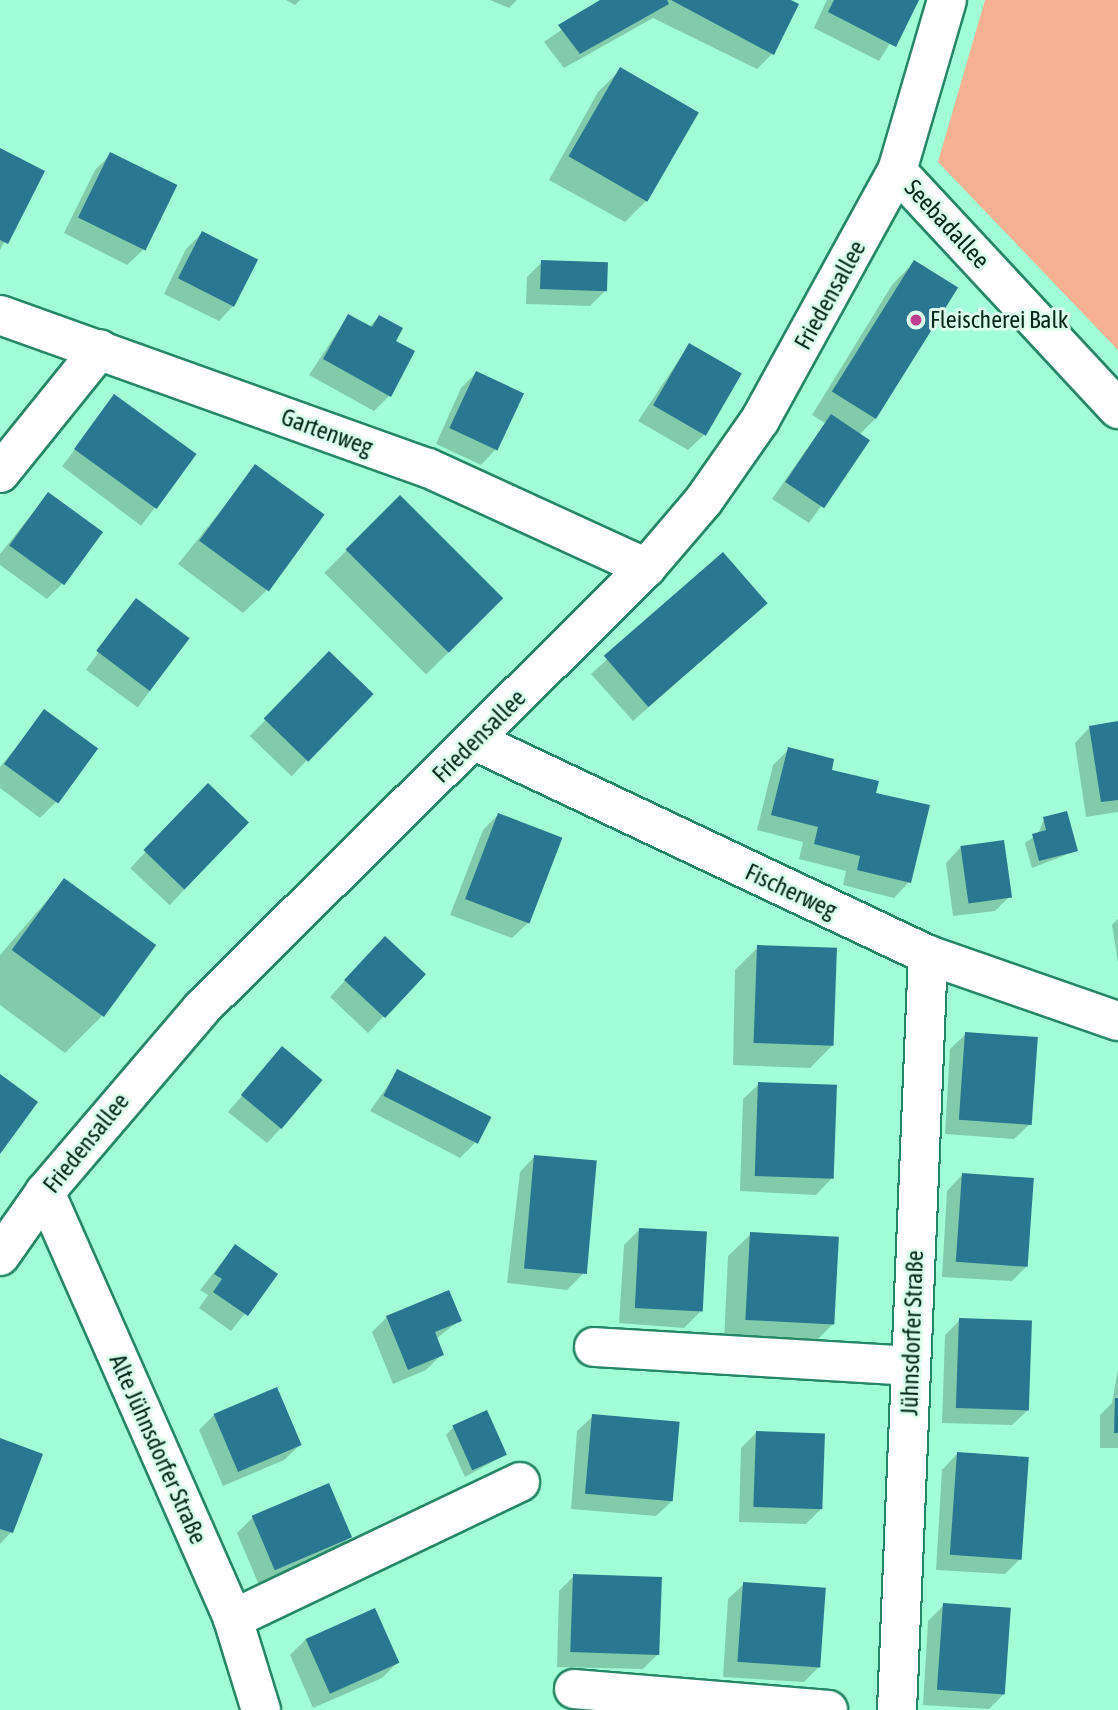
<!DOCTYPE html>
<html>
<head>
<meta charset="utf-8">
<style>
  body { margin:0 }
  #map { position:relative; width:1118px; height:1710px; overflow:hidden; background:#a2fed6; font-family:"Asap Condensed",sans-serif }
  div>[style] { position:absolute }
  .green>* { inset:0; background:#f6b192 }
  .shadow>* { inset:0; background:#0003; transform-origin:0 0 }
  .building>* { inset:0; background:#2a7791; transform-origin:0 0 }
  .roads { filter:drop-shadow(2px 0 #258765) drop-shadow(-2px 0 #258765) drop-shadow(0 2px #258765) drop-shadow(0 -2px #258765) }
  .minor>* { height:38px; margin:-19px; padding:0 19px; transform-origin:19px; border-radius:19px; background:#fff }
  .dots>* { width:19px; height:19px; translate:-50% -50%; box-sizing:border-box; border:4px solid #dcfeed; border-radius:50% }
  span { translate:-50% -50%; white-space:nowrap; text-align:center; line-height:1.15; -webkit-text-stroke:6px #dcfeed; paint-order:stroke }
  .street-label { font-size:24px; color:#002719 }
  .poi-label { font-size:24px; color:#002719 }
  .left { translate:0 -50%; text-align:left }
</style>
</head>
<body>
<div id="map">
  <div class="green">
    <i style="clip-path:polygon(985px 0,1118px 0,1118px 350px,938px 162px)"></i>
  </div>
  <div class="shadow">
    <i style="clip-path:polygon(286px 0,300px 0,295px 5px)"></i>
    <i style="clip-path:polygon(490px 0,517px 0,509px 8px)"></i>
    <i style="clip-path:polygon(604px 0,787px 0,772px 54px,757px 69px,653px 18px,564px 68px,544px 42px)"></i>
    <i style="clip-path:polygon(827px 0,917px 0,879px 61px,814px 28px)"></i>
    <i style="clip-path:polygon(620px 70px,697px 112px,647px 200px,625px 222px,549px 180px,598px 92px)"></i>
    <i style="clip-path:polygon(0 150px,42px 171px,0 250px)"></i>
    <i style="clip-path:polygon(111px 154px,143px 250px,127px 265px,64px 233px,95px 170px)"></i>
    <i style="clip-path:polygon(202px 233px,234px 305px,219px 321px,164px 294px,186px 249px)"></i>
    <i style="clip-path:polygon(542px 262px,606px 290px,590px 306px,526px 304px,527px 277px)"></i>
    <i style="clip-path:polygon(914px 262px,876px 418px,859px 435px,868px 441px,809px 523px,772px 499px,825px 423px,812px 415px,892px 285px)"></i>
    <i style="clip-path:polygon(348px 316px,369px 327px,379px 317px,394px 341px,389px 396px,374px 411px,309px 375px)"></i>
    <i style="clip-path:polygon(689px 345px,704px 435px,688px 450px,638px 421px)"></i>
    <i style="clip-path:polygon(476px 373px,521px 394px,496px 449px,481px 465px,436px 444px,461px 388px)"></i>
    <i style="left:115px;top:396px;width:99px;height:88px;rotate:37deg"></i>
    <i style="clip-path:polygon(256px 467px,266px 591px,243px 613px,178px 564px)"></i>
    <i style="clip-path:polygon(48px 494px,62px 584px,47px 599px,0 565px,0 554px)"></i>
    <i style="left:400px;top:497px;width:144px;height:107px;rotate:45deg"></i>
    <i style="clip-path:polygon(723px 555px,750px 618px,633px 721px,591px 674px)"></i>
    <i style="left:136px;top:601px;width:64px;height:85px;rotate:36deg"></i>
    <i style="left:329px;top:654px;width:58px;height:114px;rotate:44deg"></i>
    <i style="clip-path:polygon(45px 712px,56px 802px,40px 818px,0 788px,0 767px)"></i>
    <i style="clip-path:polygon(1118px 723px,1118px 812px,1086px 817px,1075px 743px,1090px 727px)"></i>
    <i style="clip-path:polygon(789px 749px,874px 794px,909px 882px,894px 898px,843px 885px,846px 871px,799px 859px,803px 842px,757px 830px,773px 765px)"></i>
    <i style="left:208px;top:785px;width:54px;height:114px;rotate:43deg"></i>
    <i style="clip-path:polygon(498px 815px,528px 923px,512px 938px,450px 915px,483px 830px)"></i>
    <i style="clip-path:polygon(1044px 819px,1076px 851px,1032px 868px,1025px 843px,1038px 834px)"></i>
    <i style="clip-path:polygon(961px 847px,1010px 896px,995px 911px,953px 916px,946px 863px)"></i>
    <i style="clip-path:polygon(64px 881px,153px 946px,102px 1016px,65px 1053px,0 1005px,0 955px)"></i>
    <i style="clip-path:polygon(1118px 919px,1118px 962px,1112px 925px)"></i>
    <i style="clip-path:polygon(758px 947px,833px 1045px,810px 1068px,733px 1065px,735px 970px)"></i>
    <i style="clip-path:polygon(369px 954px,423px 974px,368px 1033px,330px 997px)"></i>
    <i style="clip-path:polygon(966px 1034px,1030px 1124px,1014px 1139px,945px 1134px,950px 1049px)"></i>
    <i style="clip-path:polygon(282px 1049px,282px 1127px,267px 1143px,228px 1112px)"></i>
    <i style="clip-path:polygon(398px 1071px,475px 1143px,460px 1158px,370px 1111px)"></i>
    <i style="clip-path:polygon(759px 1084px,831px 1179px,816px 1195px,740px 1191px,743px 1099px)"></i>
    <i style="clip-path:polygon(535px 1156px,583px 1274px,567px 1290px,507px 1283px,520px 1172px)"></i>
    <i style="clip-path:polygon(962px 1175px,1028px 1265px,1012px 1281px,942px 1277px,947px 1191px)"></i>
    <i style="clip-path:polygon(640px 1229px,700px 1312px,684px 1328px,619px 1323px,624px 1245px)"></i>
    <i style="clip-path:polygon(751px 1234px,833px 1324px,811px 1346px,724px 1342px,728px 1256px)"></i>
    <i style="clip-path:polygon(235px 1246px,275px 1275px,231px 1331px,199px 1308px,208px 1295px,200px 1290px)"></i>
    <i style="clip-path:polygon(387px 1317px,460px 1320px,436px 1339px,442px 1354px,426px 1370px,393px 1384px,372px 1332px)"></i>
    <i style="clip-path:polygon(960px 1320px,1028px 1410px,1012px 1425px,942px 1423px,945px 1335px)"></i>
    <i style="clip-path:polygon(1118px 1369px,1118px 1448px,1100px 1448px,1100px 1415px,1112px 1403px)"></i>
    <i style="clip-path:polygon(214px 1415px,300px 1445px,284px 1460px,223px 1486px,199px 1430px)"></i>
    <i style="clip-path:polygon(593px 1416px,672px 1501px,656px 1516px,571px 1509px,577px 1431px)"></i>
    <i style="clip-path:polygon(454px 1427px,505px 1455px,465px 1477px,446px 1435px)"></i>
    <i style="clip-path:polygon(757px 1432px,821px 1509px,806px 1524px,739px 1522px,741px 1448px)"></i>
    <i style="clip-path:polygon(0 1440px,11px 1532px,0 1544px)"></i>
    <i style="clip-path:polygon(957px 1454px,1021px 1558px,1005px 1574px,936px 1570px,942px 1470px)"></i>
    <i style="clip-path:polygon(253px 1517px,350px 1537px,335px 1552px,259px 1585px,237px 1533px)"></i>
    <i style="clip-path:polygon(574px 1576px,659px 1653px,643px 1669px,557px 1667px,559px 1591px)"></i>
    <i style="clip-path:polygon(744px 1584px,819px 1667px,804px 1682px,723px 1677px,728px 1599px)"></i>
    <i style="clip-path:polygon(944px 1605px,1004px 1694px,989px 1709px,923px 1705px,928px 1621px)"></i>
    <i style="clip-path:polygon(306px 1639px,397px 1663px,382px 1678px,313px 1708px,290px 1655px)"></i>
  </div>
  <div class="building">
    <i style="clip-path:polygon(600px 0,667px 0,669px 4px,580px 54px,558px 25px)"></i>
    <i style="clip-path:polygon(671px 0,791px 0,799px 4px,774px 55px)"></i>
    <i style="clip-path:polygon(834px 0,919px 0,896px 47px,828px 12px)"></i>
    <i style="left:620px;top:67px;width:91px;height:103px;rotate:30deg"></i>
    <i style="clip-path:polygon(0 148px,45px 171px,8px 244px,0 240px)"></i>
    <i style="left:110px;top:152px;width:75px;height:73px;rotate:26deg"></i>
    <i style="left:202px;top:231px;width:63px;height:53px;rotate:27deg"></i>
    <i style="left:541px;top:260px;width:67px;height:29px;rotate:2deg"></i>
    <i style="left:914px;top:260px;width:52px;height:155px;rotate:32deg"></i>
    <i style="clip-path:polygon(348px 314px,372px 327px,379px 315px,403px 328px,396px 341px,415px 351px,391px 397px,323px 359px)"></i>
    <i style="left:689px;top:343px;width:61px;height:72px;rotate:30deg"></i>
    <i style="left:476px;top:371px;width:53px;height:63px;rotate:25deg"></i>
    <i style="left:114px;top:394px;width:102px;height:68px;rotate:36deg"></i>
    <i style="left:831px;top:414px;width:47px;height:82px;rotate:34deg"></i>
    <i style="left:255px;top:464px;width:86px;height:95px;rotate:36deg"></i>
    <i style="left:48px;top:492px;width:68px;height:66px;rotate:36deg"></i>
    <i style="left:400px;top:495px;width:146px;height:77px;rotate:45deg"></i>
    <i style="left:723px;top:552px;width:68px;height:158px;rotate:49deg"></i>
    <i style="left:136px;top:598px;width:67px;height:66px;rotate:37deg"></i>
    <i style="left:329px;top:651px;width:62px;height:94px;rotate:44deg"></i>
    <i style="left:44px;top:709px;width:67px;height:68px;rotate:36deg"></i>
    <i style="clip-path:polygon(1118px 721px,1118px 800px,1101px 802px,1089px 726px)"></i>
    <i style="clip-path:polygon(788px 747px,834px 759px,832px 770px,879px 781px,876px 793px,930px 805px,911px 883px,857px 870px,860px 856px,814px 844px,818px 827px,771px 815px)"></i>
    <i style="left:208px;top:783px;width:57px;height:93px;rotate:44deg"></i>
    <i style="clip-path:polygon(1067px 811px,1078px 851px,1039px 861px,1032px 834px,1046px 830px,1043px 817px)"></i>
    <i style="left:498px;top:813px;width:69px;height:92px;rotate:21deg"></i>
    <i style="left:1004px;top:840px;width:58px;height:44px;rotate:82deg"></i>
    <i style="left:64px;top:878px;width:114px;height:89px;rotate:36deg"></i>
    <i style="left:385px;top:936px;width:56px;height:60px;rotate:43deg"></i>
    <i style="left:757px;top:945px;width:80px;height:98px;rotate:2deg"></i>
    <i style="left:965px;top:1032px;width:73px;height:88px;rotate:4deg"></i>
    <i style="left:282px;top:1046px;width:53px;height:64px;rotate:40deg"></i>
    <i style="left:397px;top:1069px;width:106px;height:30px;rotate:27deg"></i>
    <i style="clip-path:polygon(0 1074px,38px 1102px,0 1154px)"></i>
    <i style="left:758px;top:1082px;width:79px;height:94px;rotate:2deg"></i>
    <i style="left:534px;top:1155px;width:63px;height:114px;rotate:5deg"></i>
    <i style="left:962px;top:1173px;width:72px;height:89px;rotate:4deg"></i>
    <i style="left:639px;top:1228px;width:68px;height:80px;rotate:3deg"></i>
    <i style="left:750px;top:1232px;width:89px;height:88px;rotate:3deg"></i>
    <i style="clip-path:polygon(235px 1244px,278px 1274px,248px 1316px,213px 1292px,222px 1279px,214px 1274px)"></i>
    <i style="clip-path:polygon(449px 1290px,462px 1321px,435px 1332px,444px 1355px,408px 1370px,386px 1316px)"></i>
    <i style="left:959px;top:1318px;width:73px;height:90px;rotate:2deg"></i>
    <i style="left:277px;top:1387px;width:63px;height:69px;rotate:67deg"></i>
    <i style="clip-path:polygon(1115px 1398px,1118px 1398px,1118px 1433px,1114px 1433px)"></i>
    <i style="left:487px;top:1410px;width:49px;height:38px;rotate:66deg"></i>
    <i style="left:592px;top:1414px;width:88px;height:80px;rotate:5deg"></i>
    <i style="left:756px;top:1431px;width:69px;height:76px;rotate:2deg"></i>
    <i style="clip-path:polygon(0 1438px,43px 1454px,13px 1533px,0 1529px)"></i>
    <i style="left:957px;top:1452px;width:72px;height:103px;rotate:4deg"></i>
    <i style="left:329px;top:1483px;width:59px;height:84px;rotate:67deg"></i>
    <i style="left:573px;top:1574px;width:89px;height:78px;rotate:2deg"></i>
    <i style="left:743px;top:1582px;width:83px;height:80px;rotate:4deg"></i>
    <i style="left:943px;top:1603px;width:68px;height:87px;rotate:4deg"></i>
    <i style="left:375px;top:1608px;width:60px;height:76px;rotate:66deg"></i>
  </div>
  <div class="roads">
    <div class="minor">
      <i style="left:897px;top:171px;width:325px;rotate:47.1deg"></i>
      <i style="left:0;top:315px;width:455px;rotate:19.7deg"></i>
      <i style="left:428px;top:468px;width:240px;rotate:24.6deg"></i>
      <i style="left:0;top:473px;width:159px;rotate:-51.1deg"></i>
      <i style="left:473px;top:740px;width:503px;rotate:25.29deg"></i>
      <i style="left:928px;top:955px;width:201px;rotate:19.2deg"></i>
      <i style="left:45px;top:1192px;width:467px;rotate:66.2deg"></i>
      <i style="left:233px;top:1619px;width:95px;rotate:72.9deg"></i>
      <i style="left:0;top:1256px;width:78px;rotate:-54.9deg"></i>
      <i style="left:45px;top:1192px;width:242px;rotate:-49.5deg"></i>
      <i style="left:202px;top:1008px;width:625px;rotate:-44.74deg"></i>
      <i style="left:646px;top:568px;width:89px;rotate:-49.5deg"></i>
      <i style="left:704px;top:500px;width:98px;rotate:-55deg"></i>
      <i style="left:760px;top:420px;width:284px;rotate:-61.2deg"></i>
      <i style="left:897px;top:171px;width:178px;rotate:-73.7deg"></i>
      <i style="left:594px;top:1347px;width:317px;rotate:3.4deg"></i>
      <i style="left:233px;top:1619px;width:318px;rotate:-25.5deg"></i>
      <i style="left:574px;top:1689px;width:255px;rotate:4.7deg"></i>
      <i style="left:897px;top:1710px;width:756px;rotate:-87.65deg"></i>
    </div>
  </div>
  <div class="dots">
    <i style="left:916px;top:320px;background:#bc3f8f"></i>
  </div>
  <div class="street-label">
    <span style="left:947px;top:224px;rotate:47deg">Seebadallee</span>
    <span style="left:830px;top:295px;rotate:-61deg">Friedensallee</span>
    <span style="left:327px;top:432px;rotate:20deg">Gartenweg</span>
    <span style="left:479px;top:736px;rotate:-45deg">Friedensallee</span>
    <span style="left:791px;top:891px;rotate:25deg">Fischerweg</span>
    <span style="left:86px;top:1143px;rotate:-51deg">Friedensallee</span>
    <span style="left:912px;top:1333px;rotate:-88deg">Jühnsdorfer Straße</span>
    <span style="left:158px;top:1449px;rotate:66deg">Alte Jühnsdorfer Straße</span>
  </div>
  <div class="poi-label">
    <span class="left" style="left:930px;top:320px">Fleischerei Balk</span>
  </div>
</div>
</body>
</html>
